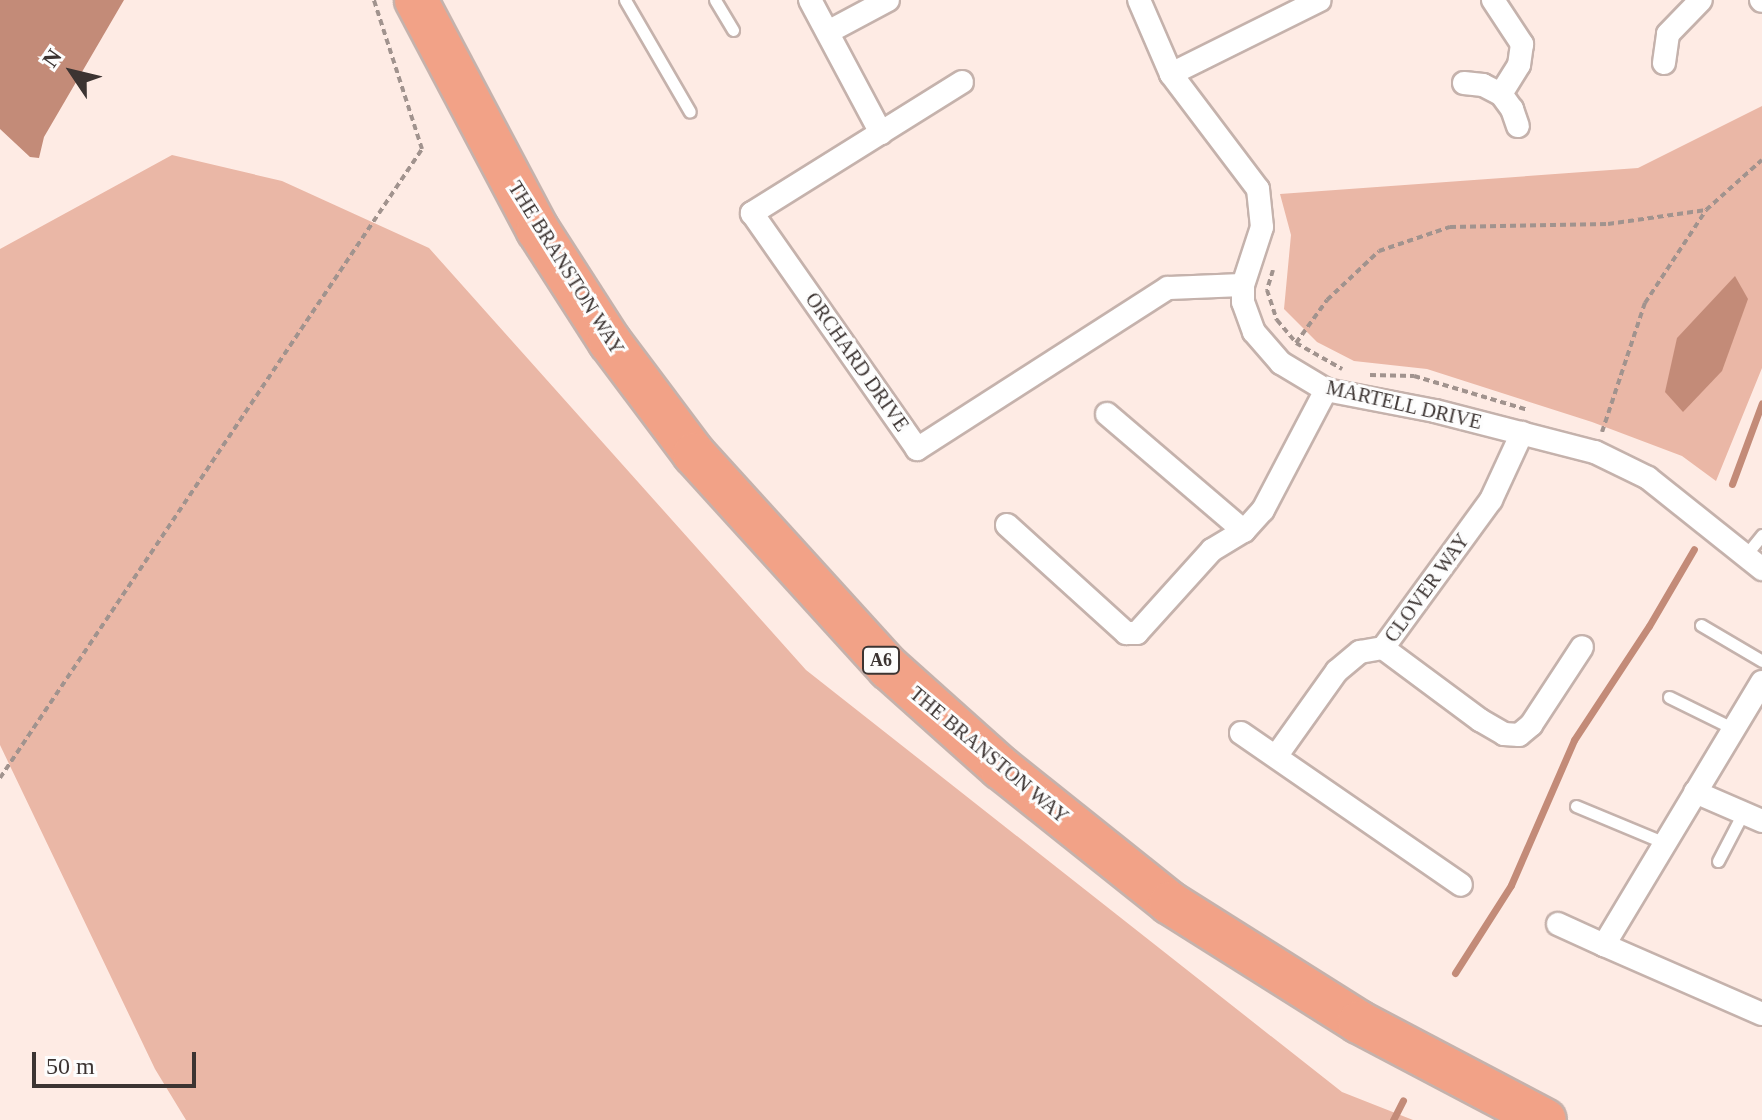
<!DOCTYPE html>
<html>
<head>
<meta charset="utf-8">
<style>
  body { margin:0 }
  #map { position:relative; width:1762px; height:1120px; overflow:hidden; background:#feebe4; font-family:"Times New Roman",serif }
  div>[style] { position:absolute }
  .green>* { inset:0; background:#eab7a6 }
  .water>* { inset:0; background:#c38b78 }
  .stream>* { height:7px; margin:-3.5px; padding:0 3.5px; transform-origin:3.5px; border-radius:3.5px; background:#c38b78 }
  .path>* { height:4px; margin-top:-2px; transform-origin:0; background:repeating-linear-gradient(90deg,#a1938e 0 6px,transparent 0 10px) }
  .roads { filter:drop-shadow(2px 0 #c5b2ac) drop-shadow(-2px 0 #c5b2ac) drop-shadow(0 2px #c5b2ac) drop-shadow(0 -2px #c5b2ac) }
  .lane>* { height:11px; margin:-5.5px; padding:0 5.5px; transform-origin:5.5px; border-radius:5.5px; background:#fff }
  .street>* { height:22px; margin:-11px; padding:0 11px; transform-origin:11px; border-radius:11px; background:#fff }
  .highway>* { height:42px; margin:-21px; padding:0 21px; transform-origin:21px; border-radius:21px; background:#f2a287 }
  span { translate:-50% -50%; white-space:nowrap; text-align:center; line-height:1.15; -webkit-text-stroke:6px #fdfdfd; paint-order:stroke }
  .shield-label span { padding:2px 6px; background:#fdfdfd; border:2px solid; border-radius:6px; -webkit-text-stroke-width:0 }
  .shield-label { font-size:18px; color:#3c3432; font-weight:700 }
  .street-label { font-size:20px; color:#3c3432 }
  .north { position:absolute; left:32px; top:32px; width:80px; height:80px; -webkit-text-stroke:6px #fdfdfd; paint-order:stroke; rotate:305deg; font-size:22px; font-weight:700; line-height:32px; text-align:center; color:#3c3432 }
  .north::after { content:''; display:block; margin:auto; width:28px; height:36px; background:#3c3432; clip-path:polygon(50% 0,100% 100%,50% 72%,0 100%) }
  .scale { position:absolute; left:32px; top:1052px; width:164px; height:36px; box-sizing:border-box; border:4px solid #3c3432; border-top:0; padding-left:10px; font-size:24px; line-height:28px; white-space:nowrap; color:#3c3432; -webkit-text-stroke:6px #fdfdfd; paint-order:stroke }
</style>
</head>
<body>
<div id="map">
  <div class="green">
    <i style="clip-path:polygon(1762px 106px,1762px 368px,1716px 481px,1682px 456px,1592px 422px,1427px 369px,1354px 361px,1317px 342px,1284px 309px,1291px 235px,1280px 194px,1638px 168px)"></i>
    <i style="clip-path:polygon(172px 155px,282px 181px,429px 248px,806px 670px,1342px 1092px,1413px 1120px,186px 1120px,155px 1069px,0 745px,0 249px)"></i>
  </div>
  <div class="water">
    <i style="clip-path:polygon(0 0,124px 0,44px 137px,39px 158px,30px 157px,0 129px)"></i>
    <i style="clip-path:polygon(1735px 276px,1748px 299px,1722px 371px,1683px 412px,1665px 392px,1677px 338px)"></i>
  </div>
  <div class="stream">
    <i style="left:1732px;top:484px;width:86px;rotate:-69.7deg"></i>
    <i style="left:1455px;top:973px;width:104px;rotate:-57.5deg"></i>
    <i style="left:1511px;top:885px;width:158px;rotate:-66.5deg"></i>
    <i style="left:1574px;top:740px;width:136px;rotate:-56.7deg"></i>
    <i style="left:1649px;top:626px;width:89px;rotate:-59.7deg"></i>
    <i style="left:1393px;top:1120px;width:22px;rotate:-63deg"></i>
  </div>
  <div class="path">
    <i style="left:1273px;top:270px;width:21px;rotate:107deg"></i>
    <i style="left:1267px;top:290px;width:32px;rotate:72deg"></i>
    <i style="left:1277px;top:320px;width:30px;rotate:50deg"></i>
    <i style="left:1296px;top:343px;width:53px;rotate:29.5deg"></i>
    <i style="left:1296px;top:343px;width:53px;rotate:-54.2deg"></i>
    <i style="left:1327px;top:300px;width:71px;rotate:-43.3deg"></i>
    <i style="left:1379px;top:251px;width:75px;rotate:-18.7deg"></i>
    <i style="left:1450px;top:227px;width:158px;rotate:-1.1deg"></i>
    <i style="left:1608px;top:224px;width:99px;rotate:-8.1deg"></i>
    <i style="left:1370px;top:375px;width:44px;rotate:1.3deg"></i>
    <i style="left:1414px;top:376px;width:119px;rotate:16.6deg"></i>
    <i style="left:1602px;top:432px;width:136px;rotate:-71.6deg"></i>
    <i style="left:1645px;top:303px;width:111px;rotate:-56.7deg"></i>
    <i style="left:1706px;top:210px;width:75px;rotate:-41.8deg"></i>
    <i style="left:0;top:778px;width:757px;rotate:-56.14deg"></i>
    <i style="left:422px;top:149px;width:157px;rotate:-107.9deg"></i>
  </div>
  <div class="roads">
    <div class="lane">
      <i style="left:625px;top:0;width:129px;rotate:59.9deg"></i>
      <i style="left:715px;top:0;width:35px;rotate:59deg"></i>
      <i style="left:1745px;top:556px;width:27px;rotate:-51deg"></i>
      <i style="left:1701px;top:625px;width:71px;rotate:30.5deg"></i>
      <i style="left:1669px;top:697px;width:72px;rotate:26.2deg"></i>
      <i style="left:1576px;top:806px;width:96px;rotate:22.6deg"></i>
      <i style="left:1718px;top:861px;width:54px;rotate:-62.5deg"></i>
    </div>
    <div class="street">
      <i style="left:810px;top:0;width:151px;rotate:61.9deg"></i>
      <i style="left:1139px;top:0;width:81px;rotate:66.6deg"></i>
      <i style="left:1171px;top:74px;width:144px;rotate:52.9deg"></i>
      <i style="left:1258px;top:189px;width:38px;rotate:84deg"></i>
      <i style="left:1262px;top:227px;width:61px;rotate:108.1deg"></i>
      <i style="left:1243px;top:285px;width:17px;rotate:90deg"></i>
      <i style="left:1243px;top:302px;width:32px;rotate:70deg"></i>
      <i style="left:1254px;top:332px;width:41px;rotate:48.9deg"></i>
      <i style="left:1281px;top:363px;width:52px;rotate:31deg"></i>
      <i style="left:1326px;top:390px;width:111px;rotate:10.9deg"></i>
      <i style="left:1435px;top:411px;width:165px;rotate:14.4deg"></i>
      <i style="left:1595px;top:452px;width:59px;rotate:26.1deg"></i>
      <i style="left:1648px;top:478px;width:146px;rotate:38.6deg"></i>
      <i style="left:1493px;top:0;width:53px;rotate:56.6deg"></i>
      <i style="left:1522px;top:44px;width:21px;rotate:98deg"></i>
      <i style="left:1519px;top:65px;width:34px;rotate:122deg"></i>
      <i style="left:1761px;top:0;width:1px;rotate:45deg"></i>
      <i style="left:828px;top:32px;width:68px;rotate:-28.1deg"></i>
      <i style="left:1664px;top:63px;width:29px;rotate:-82deg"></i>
      <i style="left:1668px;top:34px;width:47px;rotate:-45.9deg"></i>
      <i style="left:1171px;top:74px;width:166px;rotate:-26.4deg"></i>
      <i style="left:962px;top:82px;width:248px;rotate:148deg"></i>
      <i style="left:752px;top:213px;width:288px;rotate:55deg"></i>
      <i style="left:917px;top:449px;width:298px;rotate:-32.7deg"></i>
      <i style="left:1168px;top:288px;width:75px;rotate:-2.3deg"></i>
      <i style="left:1464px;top:83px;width:19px;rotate:6deg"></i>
      <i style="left:1483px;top:85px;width:20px;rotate:27deg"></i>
      <i style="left:1501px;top:94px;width:19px;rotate:54deg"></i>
      <i style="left:1512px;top:109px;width:18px;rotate:71deg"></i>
      <i style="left:1107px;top:414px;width:180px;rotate:40.5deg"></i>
      <i style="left:1007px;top:525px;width:161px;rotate:42.2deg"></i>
      <i style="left:1126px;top:633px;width:11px"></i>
      <i style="left:1137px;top:633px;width:112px;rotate:-47.9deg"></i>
      <i style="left:1212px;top:550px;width:37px;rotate:-31deg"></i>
      <i style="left:1244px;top:531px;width:28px;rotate:-48deg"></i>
      <i style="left:1263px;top:510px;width:136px;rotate:-62.3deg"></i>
      <i style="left:1383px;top:648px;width:121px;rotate:36.6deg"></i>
      <i style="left:1480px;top:720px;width:28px;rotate:30deg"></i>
      <i style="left:1504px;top:734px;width:15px;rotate:4deg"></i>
      <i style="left:1519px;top:735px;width:16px;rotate:-40deg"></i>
      <i style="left:1531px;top:725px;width:93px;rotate:-56.8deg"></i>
      <i style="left:1762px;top:682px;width:307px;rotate:121deg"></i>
      <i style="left:1604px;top:945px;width:172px;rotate:23.6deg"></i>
      <i style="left:1241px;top:733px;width:267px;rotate:34.6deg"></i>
      <i style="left:1277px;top:755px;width:103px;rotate:-54.5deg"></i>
      <i style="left:1337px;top:671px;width:30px;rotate:-40deg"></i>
      <i style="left:1360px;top:652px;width:23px;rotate:-10deg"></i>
      <i style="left:1383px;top:648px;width:183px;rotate:-53.9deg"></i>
      <i style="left:1491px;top:500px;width:74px;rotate:-65.2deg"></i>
      <i style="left:1695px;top:792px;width:73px;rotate:23.4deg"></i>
      <i style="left:1558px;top:924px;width:51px;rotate:24.5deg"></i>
    </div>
    <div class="highway">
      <i style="left:416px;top:0;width:260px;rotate:62.1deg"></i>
      <i style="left:538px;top:230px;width:133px;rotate:57.3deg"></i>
      <i style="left:610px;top:342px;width:140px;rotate:53.1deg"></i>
      <i style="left:694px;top:454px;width:290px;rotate:47.7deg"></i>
      <i style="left:889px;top:668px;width:150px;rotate:41.8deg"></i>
      <i style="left:1001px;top:768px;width:216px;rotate:38.6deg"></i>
      <i style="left:1170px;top:903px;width:223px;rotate:32.2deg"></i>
      <i style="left:1359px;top:1022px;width:210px;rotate:27.8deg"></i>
    </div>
  </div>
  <div class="shield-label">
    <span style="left:881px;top:660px">A6</span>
  </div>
  <div class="street-label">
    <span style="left:566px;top:268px;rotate:58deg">THE BRANSTON WAY</span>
    <span style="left:857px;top:362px;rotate:55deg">ORCHARD DRIVE</span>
    <span style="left:1404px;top:405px;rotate:13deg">MARTELL DRIVE</span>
    <span style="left:1427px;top:588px;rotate:-54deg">CLOVER WAY</span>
    <span style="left:989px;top:755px;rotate:40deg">THE BRANSTON WAY</span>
  </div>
  <div class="north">N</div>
  <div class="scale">50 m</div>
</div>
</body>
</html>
